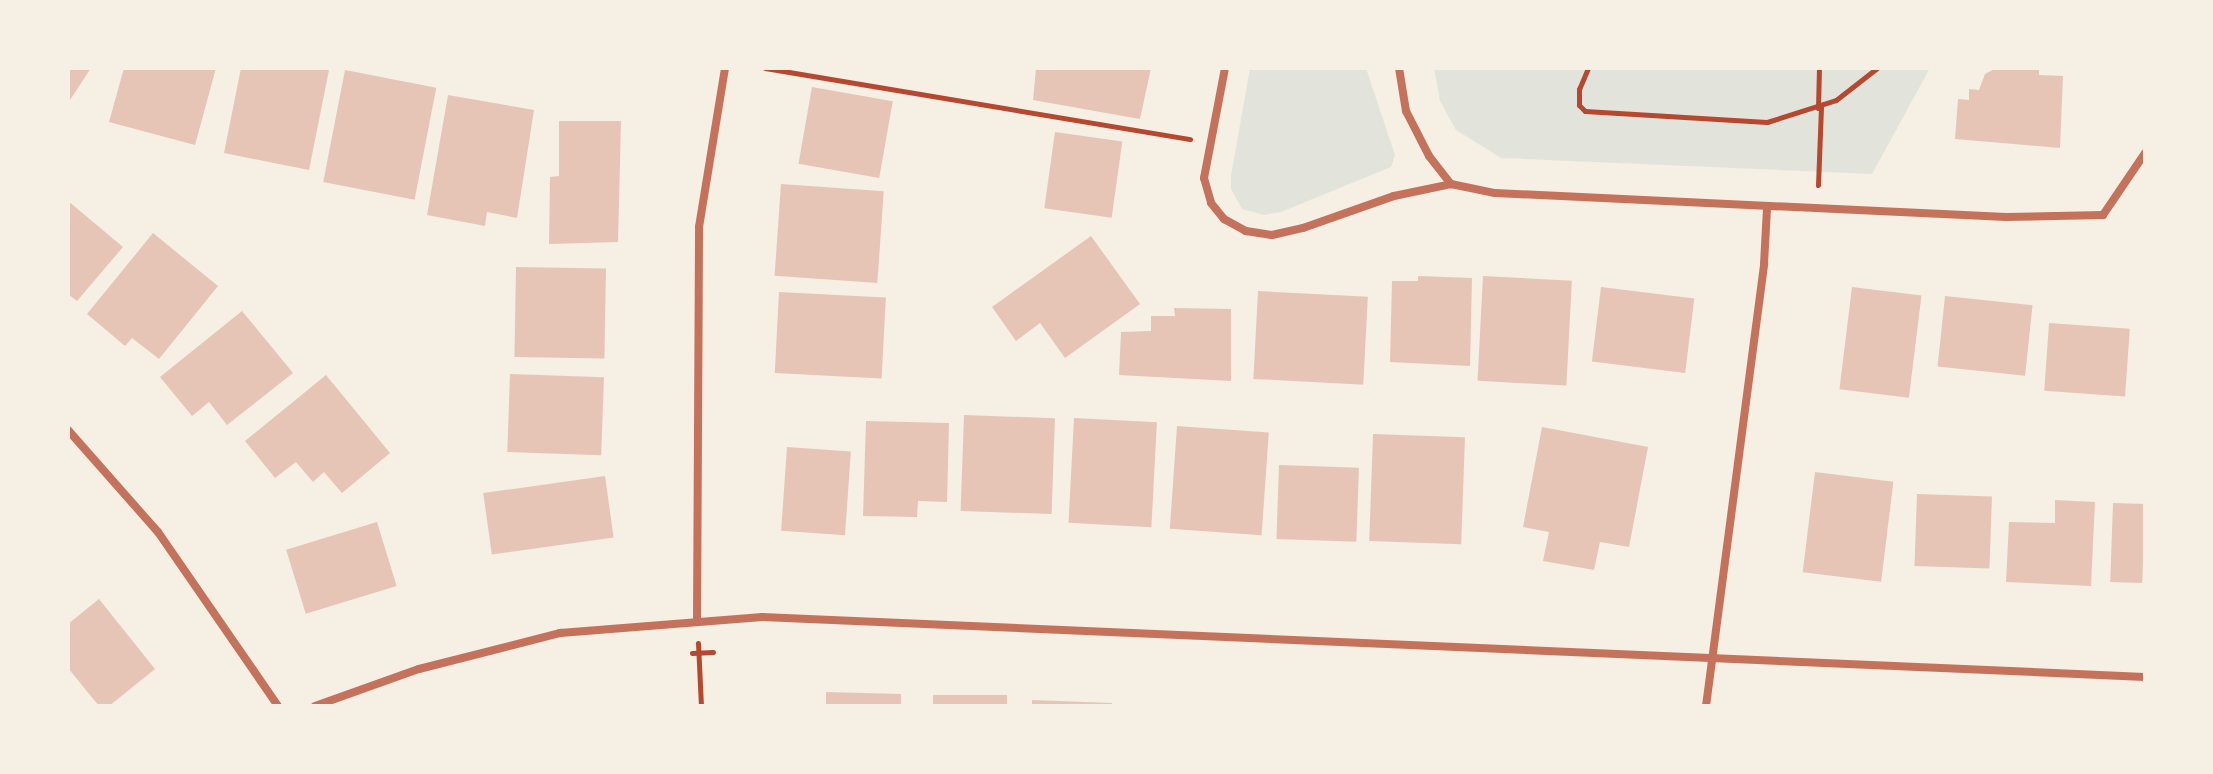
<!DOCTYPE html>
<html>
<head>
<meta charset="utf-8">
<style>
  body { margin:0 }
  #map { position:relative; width:2213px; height:774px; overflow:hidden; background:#f6efe4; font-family:Signika,sans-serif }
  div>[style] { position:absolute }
  .green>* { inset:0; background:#e2e4dc }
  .building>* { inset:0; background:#e6c5b7; transform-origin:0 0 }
  .path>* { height:5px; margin:-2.5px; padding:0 2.5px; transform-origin:2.5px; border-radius:2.5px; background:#b5482f }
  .minor>* { height:8px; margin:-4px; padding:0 4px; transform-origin:4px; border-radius:4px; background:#c5725c }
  span { translate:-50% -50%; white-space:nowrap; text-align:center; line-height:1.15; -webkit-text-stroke:6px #f6efe4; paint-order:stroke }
  .frame { position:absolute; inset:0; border:70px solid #f6efe4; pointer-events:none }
</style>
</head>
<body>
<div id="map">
  <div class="green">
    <i style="clip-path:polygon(1250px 68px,1366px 68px,1395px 155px,1391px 167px,1281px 212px,1264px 215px,1242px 209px,1231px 189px,1231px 176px)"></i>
    <i style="clip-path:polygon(1434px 68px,1930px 68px,1872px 174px,1501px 158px,1456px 130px,1440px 101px)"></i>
  </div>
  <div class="building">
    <i style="clip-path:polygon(68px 68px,91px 68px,68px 103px)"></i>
    <i style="clip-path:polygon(124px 68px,216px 68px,195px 145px,109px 122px)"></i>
    <i style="clip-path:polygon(241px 68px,329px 70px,309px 170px,224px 153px)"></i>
    <i style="clip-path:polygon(1036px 68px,1151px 68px,1140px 119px,1033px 100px)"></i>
    <i style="clip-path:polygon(1996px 68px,2039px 68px,2039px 75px,2063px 76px,2060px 148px,1955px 139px,1958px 99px,1969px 100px,1969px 89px,1979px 90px,1985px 74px)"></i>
    <i style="left:345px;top:70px;width:93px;height:114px;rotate:11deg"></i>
    <i style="left:812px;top:87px;width:82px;height:78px;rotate:10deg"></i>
    <i style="clip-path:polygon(448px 95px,534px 110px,517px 218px,487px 212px,485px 226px,427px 215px)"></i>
    <i style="clip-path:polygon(559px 121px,621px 121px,618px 242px,549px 244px,550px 177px,559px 176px)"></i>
    <i style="left:1055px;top:132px;width:68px;height:77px;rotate:8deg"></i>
    <i style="left:781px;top:184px;width:103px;height:92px;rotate:4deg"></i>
    <i style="clip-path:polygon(68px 201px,123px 247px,77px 301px,68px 294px)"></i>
    <i style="clip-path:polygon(153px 233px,218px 286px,159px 359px,132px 338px,125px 346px,87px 314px)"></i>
    <i style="clip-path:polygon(1091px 236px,1140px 304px,1065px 358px,1040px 323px,1016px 341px,992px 307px)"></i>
    <i style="left:516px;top:267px;width:90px;height:90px;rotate:1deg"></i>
    <i style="clip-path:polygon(1418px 276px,1472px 278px,1470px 366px,1390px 362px,1392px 281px,1418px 281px)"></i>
    <i style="left:1483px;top:276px;width:89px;height:105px;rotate:3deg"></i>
    <i style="left:1601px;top:287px;width:94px;height:75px;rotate:7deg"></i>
    <i style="left:1852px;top:287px;width:70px;height:103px;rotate:7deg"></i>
    <i style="left:1258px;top:291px;width:110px;height:88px;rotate:3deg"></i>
    <i style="left:779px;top:292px;width:107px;height:81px;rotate:3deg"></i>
    <i style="left:1945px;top:296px;width:88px;height:71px;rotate:6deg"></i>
    <i style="clip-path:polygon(1174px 308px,1231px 309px,1231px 381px,1119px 375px,1121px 332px,1151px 331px,1151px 316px,1175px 316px)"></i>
    <i style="clip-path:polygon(242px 311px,293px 373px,227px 425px,209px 402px,192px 416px,160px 377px)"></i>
    <i style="left:2049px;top:323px;width:81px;height:68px;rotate:4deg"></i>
    <i style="left:510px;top:374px;width:94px;height:78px;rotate:2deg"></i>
    <i style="clip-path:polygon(326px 375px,390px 453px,342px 493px,324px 472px,313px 482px,296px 462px,275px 478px,245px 441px)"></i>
    <i style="left:964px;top:415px;width:91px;height:96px;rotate:2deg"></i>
    <i style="left:1074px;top:418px;width:83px;height:105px;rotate:3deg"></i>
    <i style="clip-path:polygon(866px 421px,949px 423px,947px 502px,918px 501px,917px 517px,863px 516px)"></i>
    <i style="left:1177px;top:426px;width:92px;height:103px;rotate:4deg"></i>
    <i style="clip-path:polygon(1542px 427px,1648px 447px,1629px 547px,1600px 542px,1594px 570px,1543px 561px,1549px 532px,1523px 527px)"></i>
    <i style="left:1373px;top:434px;width:92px;height:107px;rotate:2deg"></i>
    <i style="left:787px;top:447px;width:64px;height:84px;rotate:4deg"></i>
    <i style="left:1279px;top:465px;width:80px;height:74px;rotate:2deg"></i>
    <i style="left:1815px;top:472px;width:79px;height:101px;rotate:7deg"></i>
    <i style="left:605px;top:476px;width:62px;height:123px;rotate:82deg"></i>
    <i style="left:1917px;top:494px;width:75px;height:72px;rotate:2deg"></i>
    <i style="clip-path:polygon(2055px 500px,2095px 502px,2091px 586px,2006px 582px,2009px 522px,2055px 523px)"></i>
    <i style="left:2113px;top:503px;width:32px;height:79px;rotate:2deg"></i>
    <i style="left:377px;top:522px;width:67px;height:95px;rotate:73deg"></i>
    <i style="clip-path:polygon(99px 599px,155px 669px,109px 706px,99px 706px,68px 668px,68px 624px)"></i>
    <i style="clip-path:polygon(826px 692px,901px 694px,901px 706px,826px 706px)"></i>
    <i style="left:933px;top:695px;width:74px;height:11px"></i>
    <i style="clip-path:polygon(1032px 700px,1112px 703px,1112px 706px,1032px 706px)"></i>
  </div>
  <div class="path">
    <i style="left:765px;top:68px;width:431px;rotate:9.5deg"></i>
    <i style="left:1588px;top:68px;width:23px;rotate:113deg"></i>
    <i style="left:1579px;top:89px;width:16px;rotate:90deg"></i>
    <i style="left:1579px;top:105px;width:8px;rotate:45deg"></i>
    <i style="left:1585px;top:111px;width:182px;rotate:3.5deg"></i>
    <i style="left:1767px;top:122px;width:72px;rotate:-17.7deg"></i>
    <i style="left:1836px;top:100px;width:52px;rotate:-38deg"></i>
    <i style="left:1818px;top:108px;width:40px;rotate:-88.6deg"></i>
    <i style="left:1818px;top:185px;width:78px;rotate:-87.8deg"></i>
    <i style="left:698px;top:643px;width:63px;rotate:87.3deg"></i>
    <i style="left:692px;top:653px;width:21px;rotate:-3deg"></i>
  </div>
  <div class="minor">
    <i style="left:1225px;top:68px;width:112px;rotate:100.8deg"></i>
    <i style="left:1204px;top:178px;width:26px;rotate:74deg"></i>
    <i style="left:1211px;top:203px;width:21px;rotate:51deg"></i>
    <i style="left:1224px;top:219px;width:25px;rotate:29deg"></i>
    <i style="left:1246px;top:231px;width:26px;rotate:9deg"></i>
    <i style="left:1272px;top:235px;width:32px;rotate:-13deg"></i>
    <i style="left:1303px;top:228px;width:96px;rotate:-19.4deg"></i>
    <i style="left:1394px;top:196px;width:58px;rotate:-11.9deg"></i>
    <i style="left:1399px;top:68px;width:44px;rotate:80.8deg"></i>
    <i style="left:1406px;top:111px;width:51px;rotate:62.9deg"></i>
    <i style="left:1429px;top:156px;width:36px;rotate:52deg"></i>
    <i style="left:1451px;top:184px;width:45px;rotate:11.6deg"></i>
    <i style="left:1495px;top:193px;width:512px;rotate:2.69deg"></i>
    <i style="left:2006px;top:217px;width:97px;rotate:-1.2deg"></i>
    <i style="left:2103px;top:215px;width:75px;rotate:-55.9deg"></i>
    <i style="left:68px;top:430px;width:136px;rotate:48.6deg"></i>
    <i style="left:158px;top:532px;width:211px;rotate:55.4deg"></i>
    <i style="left:697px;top:620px;width:393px;rotate:-89.7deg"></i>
    <i style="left:699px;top:227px;width:161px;rotate:-80.7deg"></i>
    <i style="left:315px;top:706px;width:110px;rotate:-19.6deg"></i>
    <i style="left:419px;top:669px;width:146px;rotate:-14.3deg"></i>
    <i style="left:560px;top:633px;width:203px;rotate:-4.5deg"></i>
    <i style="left:762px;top:617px;width:1384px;rotate:2.48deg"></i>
    <i style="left:1706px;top:706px;width:446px;rotate:-82.5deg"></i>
    <i style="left:1764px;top:264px;width:56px;rotate:-86.9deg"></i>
  </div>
  <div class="frame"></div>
</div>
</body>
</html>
